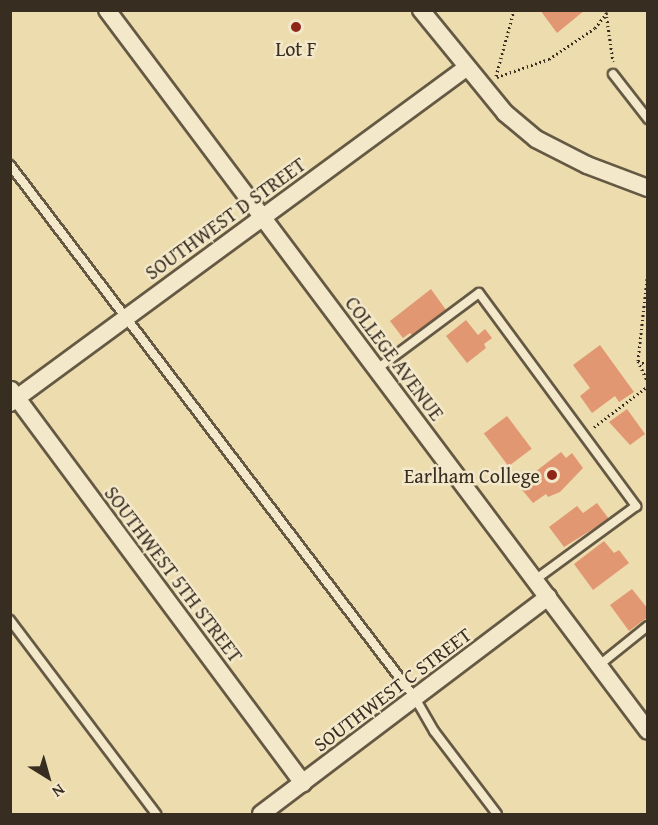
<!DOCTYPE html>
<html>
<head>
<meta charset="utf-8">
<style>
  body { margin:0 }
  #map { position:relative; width:658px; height:825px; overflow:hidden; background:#ecdcae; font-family:"Gentium Book Plus",serif }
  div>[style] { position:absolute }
  .building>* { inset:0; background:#e29773; transform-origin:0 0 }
  .path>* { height:3px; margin-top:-1.5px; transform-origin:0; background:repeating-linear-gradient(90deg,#382d21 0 1.5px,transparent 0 4.5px) }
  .roads { filter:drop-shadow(2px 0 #655944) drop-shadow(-2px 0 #655944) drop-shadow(0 2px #655944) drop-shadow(0 -2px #655944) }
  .lane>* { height:8px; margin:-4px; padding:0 4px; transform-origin:4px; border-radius:4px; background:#f3e8ca }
  .street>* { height:16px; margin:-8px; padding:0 8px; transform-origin:8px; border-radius:8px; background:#f3e8ca }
  .dots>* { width:16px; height:16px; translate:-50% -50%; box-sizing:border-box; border:3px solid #f3e8ca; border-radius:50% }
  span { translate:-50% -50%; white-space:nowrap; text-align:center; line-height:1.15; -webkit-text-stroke:5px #f3e8ca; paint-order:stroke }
  .poi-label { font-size:20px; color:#382d21 }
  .right { translate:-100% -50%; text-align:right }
  .street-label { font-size:20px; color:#382d21 }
  .frame { position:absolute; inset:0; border:12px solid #382d21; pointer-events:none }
  .north { position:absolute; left:18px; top:747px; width:60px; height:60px; -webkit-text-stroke:4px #f3e8ca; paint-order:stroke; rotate:143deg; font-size:16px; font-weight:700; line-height:24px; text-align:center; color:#382d21 }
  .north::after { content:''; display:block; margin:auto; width:21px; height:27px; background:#382d21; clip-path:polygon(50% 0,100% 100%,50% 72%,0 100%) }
</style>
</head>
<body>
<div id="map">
  <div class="building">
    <i style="clip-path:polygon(540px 10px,585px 10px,557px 33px)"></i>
    <i style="clip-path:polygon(431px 289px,446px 310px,413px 336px,410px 333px,403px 338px,390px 321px)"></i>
    <i style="clip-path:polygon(466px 320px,478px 335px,485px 329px,492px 338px,484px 344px,486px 348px,467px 363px,446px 336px)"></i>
    <i style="clip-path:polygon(600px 345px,634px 392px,619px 402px,615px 396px,592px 413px,580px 396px,590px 388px,573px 365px)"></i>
    <i style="clip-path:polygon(627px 409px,645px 434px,630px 445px,609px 422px)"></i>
    <i style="left:507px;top:416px;width:41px;height:29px;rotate:53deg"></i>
    <i style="clip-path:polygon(561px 452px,566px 458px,572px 453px,583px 468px,560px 492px,548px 497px,546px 494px,533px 503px,518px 485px)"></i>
    <i style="clip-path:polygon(597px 503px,609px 519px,564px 547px,549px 527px,577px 506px,583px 513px)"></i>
    <i style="clip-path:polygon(604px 541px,614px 553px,619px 550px,629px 563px,593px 590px,574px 564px)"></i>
    <i style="clip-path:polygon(632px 589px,648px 609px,648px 617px,629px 631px,610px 605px)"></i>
  </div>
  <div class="path">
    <i style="left:606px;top:12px;width:50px;rotate:82deg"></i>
    <i style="left:496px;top:76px;width:68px;rotate:-74.7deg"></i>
    <i style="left:497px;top:77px;width:55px;rotate:-19.1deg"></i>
    <i style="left:549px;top:59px;width:55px;rotate:-34deg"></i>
    <i style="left:595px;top:28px;width:23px;rotate:-52deg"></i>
    <i style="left:648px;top:270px;width:92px;rotate:96.3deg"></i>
    <i style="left:638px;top:361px;width:23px;rotate:65deg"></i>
    <i style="left:638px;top:361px;width:11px;rotate:22deg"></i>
    <i style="left:594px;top:427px;width:68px;rotate:-37.2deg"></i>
  </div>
  <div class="roads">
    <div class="lane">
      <i style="left:613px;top:74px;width:57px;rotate:52.1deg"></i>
      <i style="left:10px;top:165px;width:669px;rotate:52.77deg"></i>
      <i style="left:415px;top:698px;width:38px;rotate:60deg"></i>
      <i style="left:434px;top:731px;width:104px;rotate:52.8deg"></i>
      <i style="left:377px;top:369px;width:127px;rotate:-36.7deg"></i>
      <i style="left:479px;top:293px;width:265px;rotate:53.6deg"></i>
      <i style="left:636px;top:506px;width:125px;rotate:143.8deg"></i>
      <i style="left:10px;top:620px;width:243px;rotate:53deg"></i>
      <i style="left:598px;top:666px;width:64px;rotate:-38.7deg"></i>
    </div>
    <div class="street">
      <i style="left:107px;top:10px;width:901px;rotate:53.12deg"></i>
      <i style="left:421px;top:10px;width:133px;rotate:50.8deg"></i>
      <i style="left:505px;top:113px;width:40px;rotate:40deg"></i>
      <i style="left:536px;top:139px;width:57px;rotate:27deg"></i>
      <i style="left:587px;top:165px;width:65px;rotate:20.7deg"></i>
      <i style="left:11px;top:390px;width:490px;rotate:53.4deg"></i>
      <i style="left:10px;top:403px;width:566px;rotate:-36.3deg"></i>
      <i style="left:261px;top:814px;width:360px;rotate:-37.1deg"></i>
    </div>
  </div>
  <div class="dots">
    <i style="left:296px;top:27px;background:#8f2418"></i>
    <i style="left:552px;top:475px;background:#8f2418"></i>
  </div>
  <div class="poi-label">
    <span style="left:296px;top:48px">Lot F</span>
    <span class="right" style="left:540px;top:475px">Earlham College</span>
  </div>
  <div class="street-label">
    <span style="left:225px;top:218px;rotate:-36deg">SOUTHWEST D STREET</span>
    <span style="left:395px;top:358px;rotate:53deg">COLLEGE AVENUE</span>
    <span style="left:174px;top:574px;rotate:53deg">SOUTHWEST 5TH STREET</span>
    <span style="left:392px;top:689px;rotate:-37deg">SOUTHWEST C STREET</span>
  </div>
  <div class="frame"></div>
  <div class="north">N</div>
</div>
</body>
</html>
